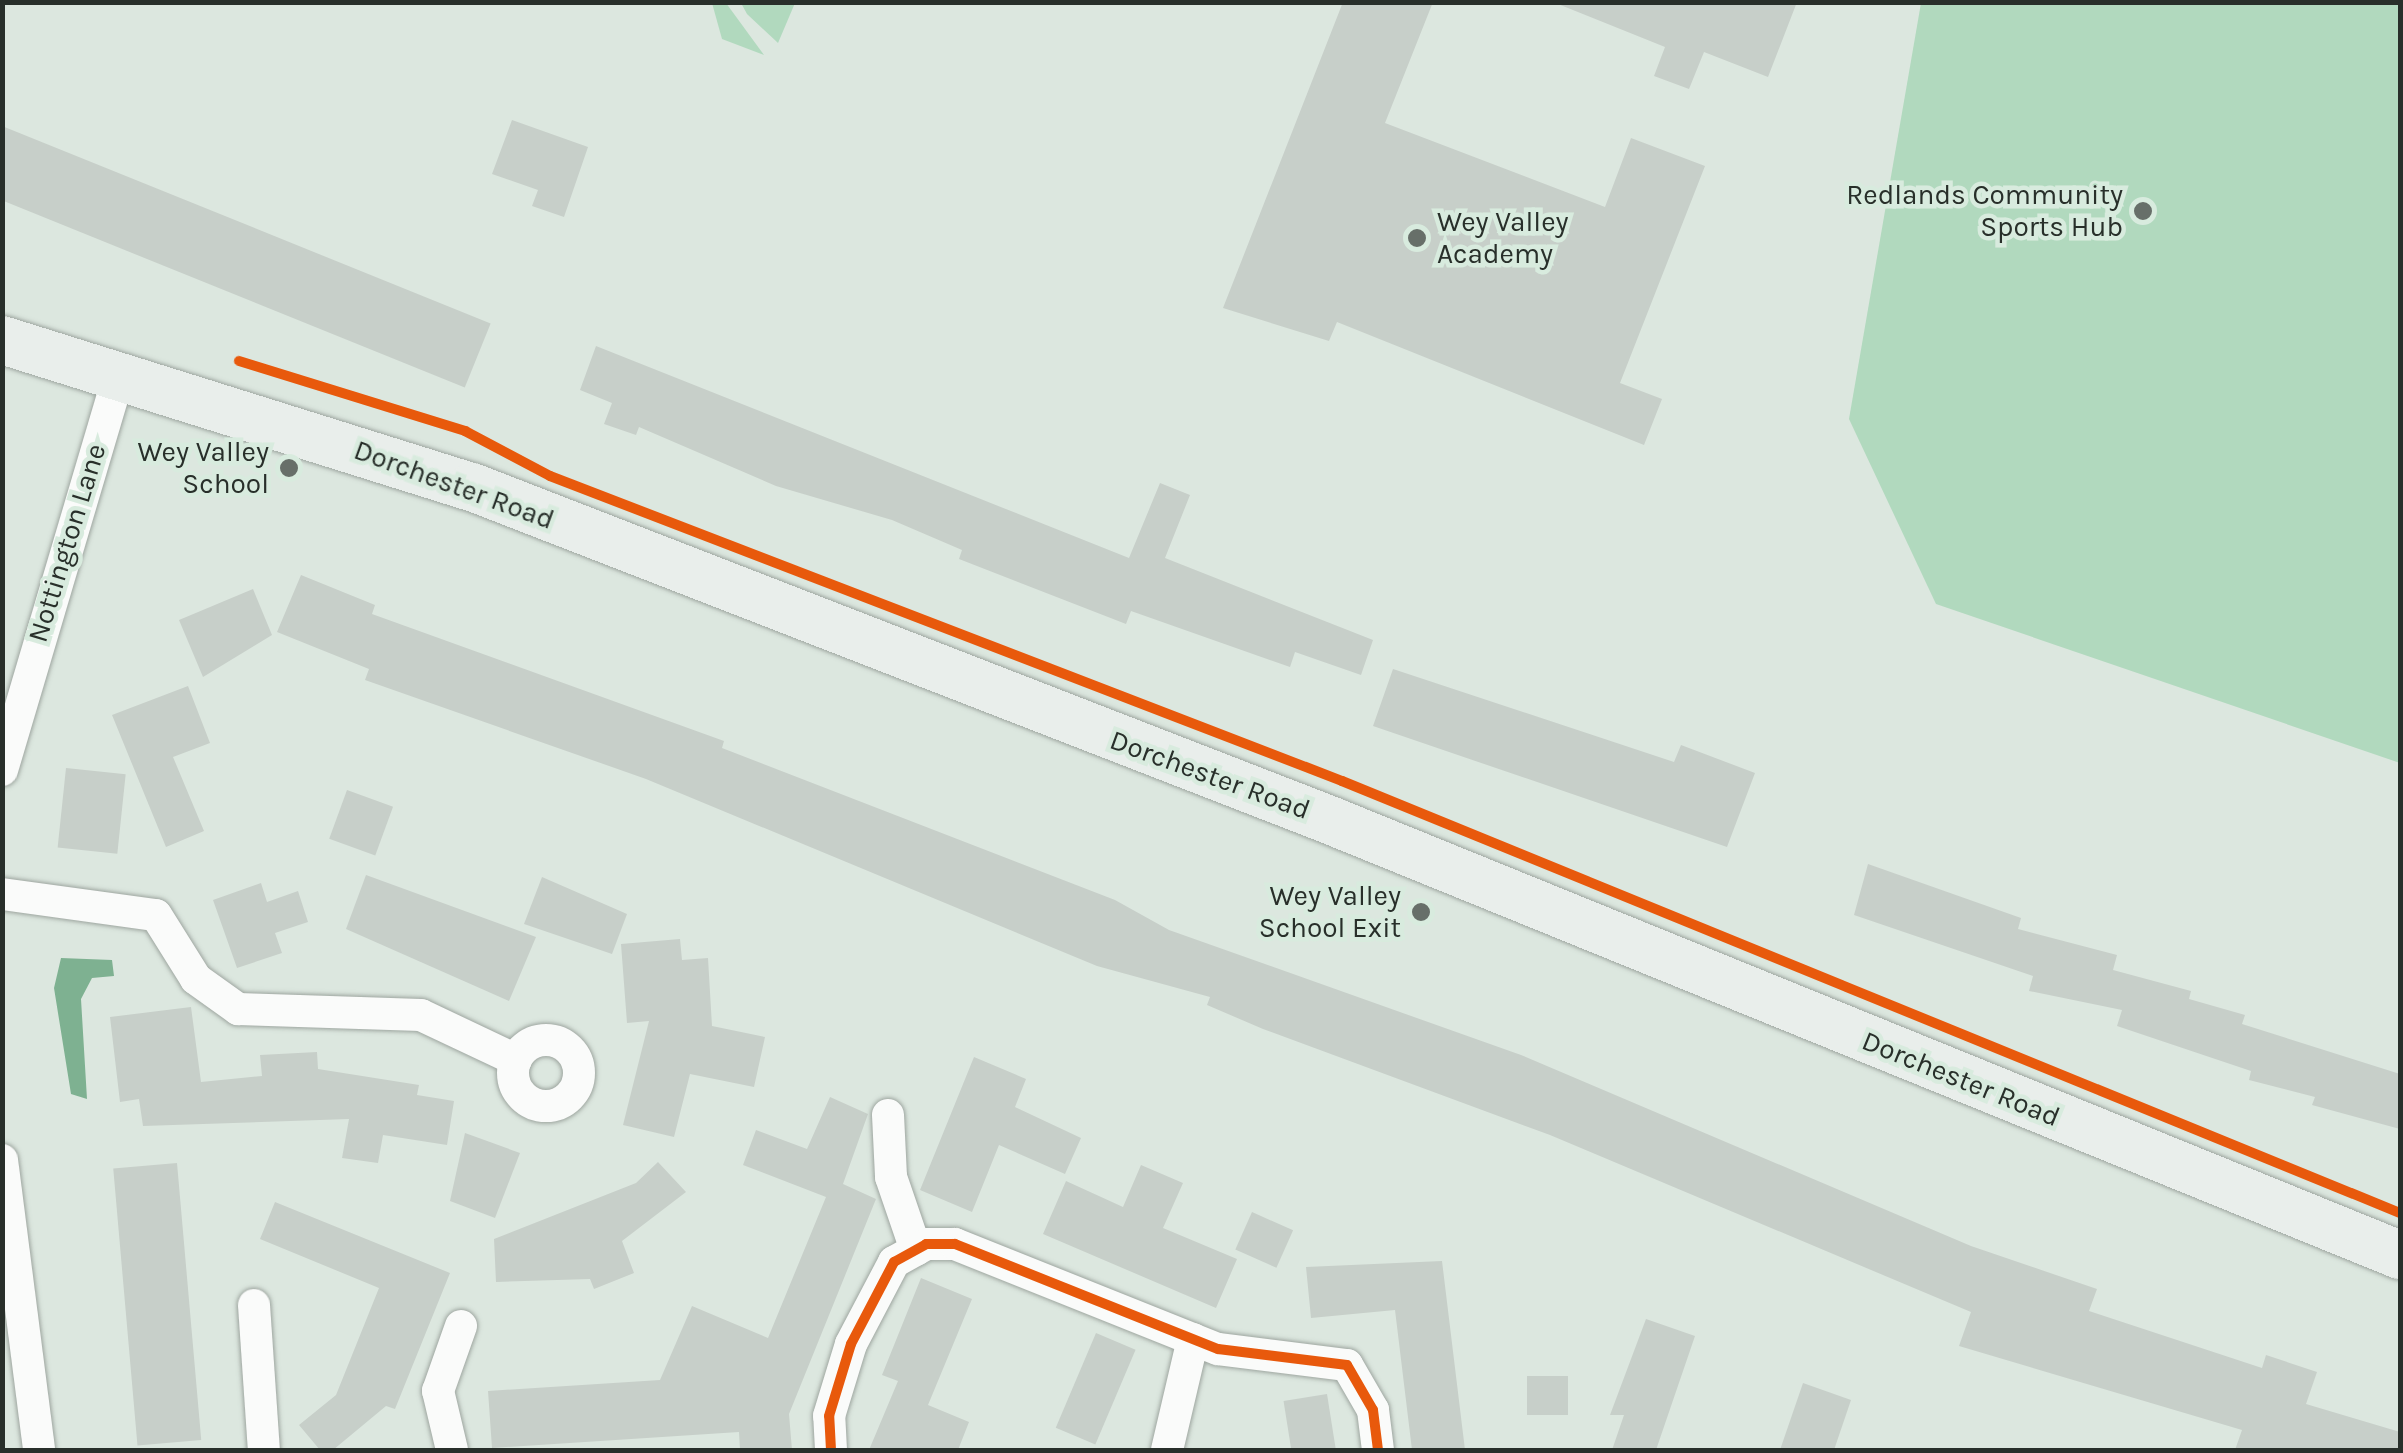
<!DOCTYPE html>
<style>
body{margin:0}
#map{position:relative;width:2403px;height:1453px;overflow:hidden;background:#dce7df;font-family:Karla,sans-serif}
div>[style]{position:absolute}
[style*='--x']{left:calc(var(--x)*1px);top:calc(var(--y)*1px);width:calc(var(--w)*1px);rotate:calc(var(--a)*1deg)}
.green>*{inset:0;background:#b1d9be}
.water>*{inset:0;background:#7eb191}
.building>*{inset:0;background:#c7cfc9;transform-origin:0 0}
.roads{filter:drop-shadow(0 0 2px #9ea6a0) drop-shadow(0 0 2px #9ea6a0)}
.street>*{height:32px;margin:-16px;padding:0 16px;transform-origin:16px;border-radius:16px;background:#fafbfa}
.street>.ring{margin:-16px;padding:0;box-sizing:content-box;background:none;border:32px solid #fafbfa;border-radius:50%}
.secondary>*{height:48px;margin:-24px;padding:0 24px;transform-origin:24px;border-radius:24px;background:#e9eeeb}
.cycleway>*{height:10px;margin:-5px;padding:0 5px;transform-origin:5px;border-radius:5px;background:#e8590c}
.dots>*{width:28px;height:28px;translate:-50% -50%;box-sizing:border-box;border:5px solid #d8ebde;border-radius:50%}
span{translate:-50% -50%;white-space:nowrap;text-align:center;line-height:1.15;-webkit-text-stroke:9px #d8ebde;paint-order:stroke}
.poi-label{font-size:28px;color:#282f2a}
.right{translate:-100% -50%;text-align:right}
.left{translate:0 -50%;text-align:left}
.street-label{font-size:28px;color:#282f2a}
.frame{position:absolute;inset:0;border:5px solid #282f2a;pointer-events:none}
</style>
<div id="map">
<div class="green">
<i style="clip-path:polygon(712px 3px,726px 3px,764px 55px,722px 39px)"></i>
<i style="clip-path:polygon(741px 3px,795px 3px,778px 43px,747px 14px)"></i>
<i style="clip-path:polygon(1921px 3px,2400px 3px,2400px 763px,1936px 604px,1849px 419px)"></i>
</div>
<div class="water">
<i style="clip-path:polygon(61px 958px,112px 960px,114px 976px,92px 978px,81px 999px,87px 1099px,71px 1094px,54px 988px)"></i>
</div>
<div class="building">
<i style="clip-path:polygon(1343px 2px,1433px 2px,1385px 123px,1605px 207px,1631px 138px,1705px 166px,1620px 383px,1662px 399px,1644px 445px,1337px 322px,1329px 341px,1223px 308px)"></i>
<i style="clip-path:polygon(1797px 2px,1768px 77px,1704px 52px,1689px 89px,1654px 76px,1665px 47px,1558px 4px)"></i>
<i style="clip-path:polygon(512px 120px,588px 147px,564px 217px,532px 206px,538px 190px,492px 174px)"></i>
<i style="left:2px;top:126px;width:527px;height:69px;rotate:22deg"></i>
<i style="clip-path:polygon(596px 346px,1129px 558px,1160px 483px,1190px 495px,1165px 558px,1373px 640px,1361px 675px,1295px 652px,1290px 667px,1131px 611px,1126px 624px,959px 559px,962px 550px,892px 520px,776px 486px,639px 427px,636px 435px,604px 424px,612px 403px,580px 390px)"></i>
<i style="clip-path:polygon(301px 575px,375px 605px,372px 614px,724px 741px,722px 748px,1115px 900px,1169px 930px,1521px 1055px,1971px 1246px,2097px 1289px,2089px 1311px,2262px 1368px,2266px 1355px,2317px 1372px,2306px 1404px,2400px 1432px,2400px 1450px,2235px 1450px,2242px 1430px,1959px 1346px,1971px 1312px,1550px 1135px,1263px 1029px,1207px 1005px,1210px 997px,1097px 966px,646px 779px,365px 680px,369px 669px,277px 632px)"></i>
<i style="clip-path:polygon(253px 589px,272px 635px,203px 677px,179px 620px)"></i>
<i style="clip-path:polygon(1393px 669px,1674px 762px,1681px 745px,1755px 773px,1727px 847px,1373px 726px)"></i>
<i style="clip-path:polygon(188px 686px,210px 743px,173px 757px,204px 831px,166px 847px,112px 715px)"></i>
<i style="left:66px;top:768px;width:60px;height:80px;rotate:6deg"></i>
<i style="left:347px;top:790px;width:49px;height:52px;rotate:20deg"></i>
<i style="clip-path:polygon(1868px 864px,2021px 918px,2018px 929px,2117px 955px,2113px 970px,2191px 991px,2189px 999px,2245px 1015px,2242px 1024px,2400px 1074px,2400px 1129px,2312px 1105px,2315px 1097px,2249px 1080px,2251px 1071px,2117px 1026px,2122px 1010px,2029px 991px,2033px 976px,1854px 915px)"></i>
<i style="clip-path:polygon(366px 875px,536px 937px,509px 1001px,346px 929px)"></i>
<i style="clip-path:polygon(542px 877px,627px 914px,612px 954px,524px 924px)"></i>
<i style="clip-path:polygon(261px 883px,267px 902px,298px 891px,308px 922px,275px 933px,282px 953px,237px 968px,213px 900px)"></i>
<i style="clip-path:polygon(680px 939px,682px 960px,708px 958px,712px 1026px,765px 1037px,754px 1087px,690px 1074px,674px 1137px,623px 1125px,649px 1021px,627px 1023px,621px 944px)"></i>
<i style="clip-path:polygon(191px 1007px,201px 1082px,262px 1076px,260px 1055px,317px 1052px,318px 1069px,419px 1085px,417px 1095px,454px 1101px,447px 1145px,383px 1135px,378px 1163px,342px 1158px,349px 1119px,143px 1126px,139px 1099px,120px 1102px,110px 1017px)"></i>
<i style="clip-path:polygon(974px 1057px,1026px 1079px,1015px 1107px,1081px 1138px,1065px 1174px,999px 1145px,972px 1212px,920px 1190px)"></i>
<i style="clip-path:polygon(830px 1097px,868px 1114px,843px 1184px,876px 1199px,789px 1414px,792px 1450px,740px 1450px,739px 1432px,492px 1448px,488px 1391px,660px 1380px,692px 1306px,768px 1338px,826px 1197px,743px 1165px,756px 1130px,807px 1149px)"></i>
<i style="clip-path:polygon(465px 1133px,520px 1153px,495px 1218px,450px 1201px)"></i>
<i style="clip-path:polygon(658px 1162px,686px 1192px,622px 1241px,634px 1273px,594px 1289px,590px 1279px,496px 1282px,494px 1239px,636px 1183px)"></i>
<i style="left:177px;top:1163px;width:278px;height:64px;rotate:85deg"></i>
<i style="clip-path:polygon(1141px 1165px,1183px 1183px,1163px 1228px,1237px 1259px,1216px 1308px,1043px 1234px,1066px 1181px,1123px 1207px)"></i>
<i style="clip-path:polygon(275px 1202px,450px 1273px,395px 1409px,386px 1406px,333px 1450px,320px 1450px,299px 1425px,336px 1395px,379px 1288px,260px 1239px)"></i>
<i style="left:1252px;top:1212px;width:45px;height:41px;rotate:24deg"></i>
<i style="clip-path:polygon(1442px 1261px,1465px 1450px,1412px 1450px,1395px 1310px,1311px 1318px,1306px 1267px)"></i>
<i style="clip-path:polygon(921px 1278px,972px 1299px,928px 1405px,969px 1422px,958px 1450px,869px 1450px,898px 1381px,882px 1375px)"></i>
<i style="clip-path:polygon(1646px 1319px,1695px 1336px,1656px 1450px,1612px 1450px,1624px 1415px,1610px 1415px)"></i>
<i style="left:1096px;top:1333px;width:43px;height:103px;rotate:23deg"></i>
<i style="left:1527px;top:1376px;width:41px;height:39px"></i>
<i style="clip-path:polygon(1803px 1383px,1851px 1400px,1834px 1450px,1780px 1450px)"></i>
<i style="left:1327px;top:1394px;width:57px;height:44px;rotate:81deg"></i>
</div>
<div class="roads">
<div class="street">
<i style="--x:2;--y:770;--w:412;--a:-73.5"></i>
<i style="--x:2;--y:894;--w:155;--a:7.8"></i>
<i style="--x:156;--y:915;--w:75;--a:58"></i>
<i style="--x:196;--y:979;--w:52;--a:35.5"></i>
<i style="--x:238;--y:1009;--w:183;--a:1.9"></i>
<i style="--x:421;--y:1015;--w:105;--a:25.3"></i>
<i class="ring" style="left:513px;top:1040px;width:34px;height:34px"></i>
<i style="--x:888;--y:1115;--w:62;--a:87.2"></i>
<i style="--x:891;--y:1177;--w:77;--a:71.1"></i>
<i style="--x:2;--y:1160;--w:292;--a:82.7"></i>
<i style="--x:254;--y:1305;--w:145;--a:86.1"></i>
<i style="--x:452;--y:1450;--w:61;--a:-103.3"></i>
<i style="--x:438;--y:1391;--w:69;--a:-70.5"></i>
<i style="--x:831;--y:1450;--w:34;--a:-93"></i>
<i style="--x:829;--y:1416;--w:75;--a:-73"></i>
<i style="--x:851;--y:1344;--w:93;--a:-62.3"></i>
<i style="--x:894;--y:1262;--w:37;--a:-29"></i>
<i style="--x:926;--y:1244;--w:29;--a:0"></i>
<i style="--x:955;--y:1244;--w:283;--a:21.8"></i>
<i style="--x:1218;--y:1349;--w:130;--a:7.1"></i>
<i style="--x:1347;--y:1365;--w:52;--a:60"></i>
<i style="--x:1373;--y:1410;--w:40;--a:82.9"></i>
<i style="--x:1167;--y:1450;--w:114;--a:-76.8"></i>
</div>
<div class="secondary">
<i style="--x:2;--y:340;--w:492;--a:17.4"></i>
<i style="--x:472;--y:487;--w:923;--a:21.22"></i>
<i style="--x:1332;--y:821;--w:1153;--a:22.12"></i>
</div>
</div>
<div class="cycleway">
<i style="--x:239;--y:361;--w:237;--a:17.2"></i>
<i style="--x:465;--y:431;--w:96;--a:27.9"></i>
<i style="--x:550;--y:476;--w:849;--a:21.06"></i>
<i style="--x:1342;--y:781;--w:1143;--a:22.21"></i>
<i style="--x:831;--y:1450;--w:34;--a:-93"></i>
<i style="--x:829;--y:1416;--w:75;--a:-73"></i>
<i style="--x:851;--y:1344;--w:93;--a:-62.3"></i>
<i style="--x:894;--y:1262;--w:37;--a:-29"></i>
<i style="--x:926;--y:1244;--w:29;--a:0"></i>
<i style="--x:955;--y:1244;--w:283;--a:21.8"></i>
<i style="--x:1218;--y:1349;--w:130;--a:7.1"></i>
<i style="--x:1347;--y:1365;--w:52;--a:60"></i>
<i style="--x:1373;--y:1410;--w:40;--a:82.9"></i>
</div>
<div class="dots">
<i style="left:2143px;top:211px;background:#676f69"></i>
<i style="left:1417px;top:238px;background:#676f69"></i>
<i style="left:289px;top:468px;background:#676f69"></i>
<i style="left:1421px;top:912px;background:#676f69"></i>
</div>
<div class="poi-label">
<span class="right" style="left:2123px;top:211px">Redlands Community<br>Sports Hub</span>
<span class="left" style="left:1437px;top:238px">Wey Valley<br>Academy</span>
<span class="right" style="left:269px;top:468px">Wey Valley<br>School</span>
<span class="right" style="left:1401px;top:912px">Wey Valley<br>School Exit</span>
</div>
<div class="street-label">
<span style="left:454px;top:485px;rotate:20deg">Dorchester Road</span>
<span style="left:67px;top:543px;rotate:-73deg">Nottington Lane</span>
<span style="left:1210px;top:775px;rotate:20deg">Dorchester Road</span>
<span style="left:1961px;top:1079px;rotate:22deg">Dorchester Road</span>
</div>
<div class="frame"></div>
</div>
